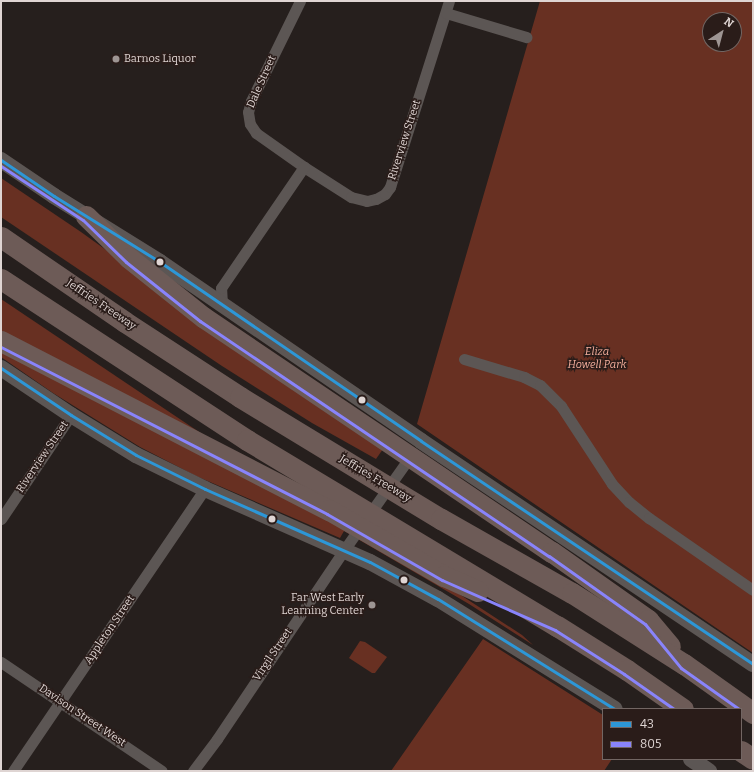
<!DOCTYPE html>
<style>
body{margin:0}
#map{position:relative;width:754px;height:772px;overflow:hidden;background:#261f1d;font-family:Bitter,serif}
div>[style]{position:absolute}
[style*='--x']{left:calc(var(--x)*1px);top:calc(var(--y)*1px);width:calc(var(--w)*1px);rotate:calc(var(--a)*1deg)}
.green>*{inset:0;background:#683022}
.street>*{height:11px;margin:-5.5px;padding:0 5.5px;transform-origin:5.5px;border-radius:5.5px;background:#5c5654}
.secondary>*{height:16px;margin:-8px;padding:0 8px;transform-origin:8px;border-radius:8px;background:#5c5654}
.highway>*{height:21px;margin:-10.5px;padding:0 10.5px;transform-origin:10.5px;border-radius:10.5px;background:#6d5b57}
.bus-1>*{height:3px;margin:-1.5px;padding:0 1.5px;transform-origin:1.5px;border-radius:1.5px;background:#2d97d7}
.bus-2>*{height:3px;margin:-1.5px;padding:0 1.5px;transform-origin:1.5px;border-radius:1.5px;background:#8984fb}
.dots>*{width:11px;height:11px;translate:-50% -50%;box-sizing:border-box;border:2px solid #2a1c19;border-radius:50%}
span{translate:-50% -50%;white-space:nowrap;text-align:center;line-height:1.15;-webkit-text-stroke:3px #2a1c19;paint-order:stroke}
.poi-label{font-size:11px;color:#dfd5d3}
.left{translate:0 -50%;text-align:left}
.right{translate:-100% -50%;text-align:right}
.street-label{font-size:11px;color:#dfd5d3}
.park-label{font-size:11px;color:#f3ad9b;font-style:italic}
.frame{position:absolute;inset:0;border:2px solid #dfd5d3;pointer-events:none}
.legend{position:absolute;left:602px;top:708px;width:140px;height:52px;box-sizing:border-box;background:#2a1c19;border:1px solid #726663;margin:0;padding:5px 7px;list-style:none;font-size:12px;color:#dfd5d3}
.legend li{display:flex;align-items:center;gap:8px;height:20px}
.legend b{width:20px;border:1px solid #726663}
.north{position:absolute;left:702px;top:12px;width:40px;height:40px;box-sizing:border-box;background:#2a1c19;border:1px solid #726663;border-radius:50%;rotate:36deg;font-size:11px;font-weight:700;line-height:16px;text-align:center;color:#dfd5d3}
.north::after{content:'';display:block;margin:auto;width:14px;height:18px;background:#9e9593;clip-path:polygon(50% 0,100% 100%,50% 72%,0 100%)}
</style>
<div id="map">
<div class="green">
<i style="clip-path:polygon(evenodd,540px 1px,753px 1px,753px 653px,417px 424px,540px 1px,710px 20px,734px 20px,734px 44px,710px 44px,710px 20px)"></i>
<i style="clip-path:polygon(1px 178px,81px 232px,383px 449px,376px 459px,312px 423px,222px 366px,1px 217px)"></i>
<i style="clip-path:polygon(1px 299px,220px 446px,1px 334px)"></i>
<i style="clip-path:polygon(1px 349px,264px 485px,453px 590px,522px 635px,533px 645px,469px 604px,344px 531px,340px 538px,196px 476px,140px 447px,53px 393px,1px 357px)"></i>
<i style="clip-path:polygon(483px 639px,603px 715px,603px 759px,612px 759px,604px 771px,391px 771px)"></i>
<i style="clip-path:polygon(360px 641px,365px 642px,387px 657px,375px 673px,372px 673px,349px 658px)"></i>
</div>
<div class="street">
<i style="--x:300;--y:1;--w:111;--a:116.1"></i>
<i style="--x:251;--y:101;--w:11;--a:105"></i>
<i style="--x:248;--y:112;--w:12;--a:81"></i>
<i style="--x:250;--y:124;--w:11;--a:56"></i>
<i style="--x:256;--y:133;--w:59;--a:35.3"></i>
<i style="--x:304;--y:167;--w:56;--a:32.6"></i>
<i style="--x:351;--y:197;--w:16;--a:14"></i>
<i style="--x:367;--y:201;--w:9;--a:-13"></i>
<i style="--x:376;--y:199;--w:10;--a:-29"></i>
<i style="--x:385;--y:194;--w:9;--a:-54"></i>
<i style="--x:390;--y:187;--w:195;--a:-72.4"></i>
<i style="--x:446;--y:13;--w:84;--a:16.7"></i>
<i style="--x:222;--y:305;--w:17;--a:-93"></i>
<i style="--x:221;--y:288;--w:147;--a:-55.6"></i>
<i style="--x:464;--y:359;--w:63;--a:16.7"></i>
<i style="--x:524;--y:377;--w:18;--a:27"></i>
<i style="--x:540;--y:385;--w:30;--a:45"></i>
<i style="--x:561;--y:406;--w:93;--a:56.8"></i>
<i style="--x:612;--y:484;--w:25;--a:47"></i>
<i style="--x:629;--y:502;--w:26;--a:39"></i>
<i style="--x:649;--y:518;--w:126;--a:34.7"></i>
<i style="--x:1;--y:519;--w:125;--a:-56.1"></i>
<i style="--x:1;--y:662;--w:194;--a:34.1"></i>
<i style="--x:13;--y:771;--w:341;--a:-55.8"></i>
<i style="--x:193;--y:771;--w:40;--a:-53"></i>
<i style="--x:217;--y:739;--w:228;--a:-56.1"></i>
<i style="--x:344;--y:550;--w:118;--a:-54.7"></i>
</div>
<div class="secondary">
<i style="--x:1;--y:160;--w:64;--a:34.2"></i>
<i style="--x:54;--y:196;--w:125;--a:31.9"></i>
<i style="--x:160;--y:262;--w:316;--a:34.4"></i>
<i style="--x:421;--y:441;--w:400;--a:33.9"></i>
<i style="--x:1;--y:368;--w:84;--a:33.9"></i>
<i style="--x:71;--y:415;--w:76;--a:31.6"></i>
<i style="--x:136;--y:455;--w:77;--a:26.2"></i>
<i style="--x:205;--y:489;--w:180;--a:23.9"></i>
<i style="--x:370;--y:562;--w:77;--a:28.6"></i>
<i style="--x:438;--y:599;--w:208;--a:31.9"></i>
<i style="--x:691;--y:759;--w:22;--a:34"></i>
</div>
<div class="highway">
<i style="--x:86;--y:216;--w:60;--a:44.3"></i>
<i style="--x:129;--y:258;--w:95;--a:38.6"></i>
<i style="--x:203;--y:317;--w:421;--a:34"></i>
<i style="--x:552;--y:552;--w:118;--a:35.3"></i>
<i style="--x:648;--y:620;--w:34;--a:50"></i>
<i style="--x:1;--y:237;--w:150;--a:34.4"></i>
<i style="--x:125;--y:322;--w:137;--a:33.1"></i>
<i style="--x:240;--y:397;--w:235;--a:31.3"></i>
<i style="--x:441;--y:519;--w:150;--a:29.5"></i>
<i style="--x:572;--y:593;--w:133;--a:32.4"></i>
<i style="--x:684;--y:664;--w:85;--a:35.4"></i>
<i style="--x:1;--y:279;--w:294;--a:33.2"></i>
<i style="--x:247;--y:440;--w:362;--a:31"></i>
<i style="--x:557;--y:626;--w:83;--a:32.2"></i>
<i style="--x:627;--y:670;--w:68;--a:34.9"></i>
<i style="--x:1;--y:341;--w:369;--a:27.3"></i>
<i style="--x:329;--y:510;--w:133;--a:29.9"></i>
<i style="--x:444;--y:576;--w:37;--a:24"></i>
<i style="--x:741;--y:751;--w:14;--a:34"></i>
</div>
<div class="bus-1">
<i style="--x:1;--y:160;--w:64;--a:34.2"></i>
<i style="--x:54;--y:196;--w:125;--a:31.9"></i>
<i style="--x:160;--y:262;--w:316;--a:34.4"></i>
<i style="--x:421;--y:441;--w:400;--a:33.9"></i>
<i style="--x:1;--y:368;--w:84;--a:33.9"></i>
<i style="--x:71;--y:415;--w:76;--a:31.6"></i>
<i style="--x:136;--y:455;--w:77;--a:26.2"></i>
<i style="--x:205;--y:489;--w:180;--a:23.9"></i>
<i style="--x:370;--y:562;--w:77;--a:28.6"></i>
<i style="--x:438;--y:599;--w:208;--a:31.9"></i>
</div>
<div class="bus-2">
<i style="--x:1;--y:166;--w:98;--a:33.4"></i>
<i style="--x:83;--y:220;--w:60;--a:44.3"></i>
<i style="--x:126;--y:262;--w:95;--a:38.6"></i>
<i style="--x:200;--y:321;--w:421;--a:34"></i>
<i style="--x:549;--y:556;--w:118;--a:35.3"></i>
<i style="--x:645;--y:624;--w:57;--a:50.7"></i>
<i style="--x:681;--y:668;--w:71;--a:35.3"></i>
<i style="--x:1;--y:347;--w:366;--a:27.1"></i>
<i style="--x:327;--y:514;--w:133;--a:29.9"></i>
<i style="--x:442;--y:580;--w:124;--a:23.9"></i>
<i style="--x:555;--y:630;--w:82;--a:32.5"></i>
<i style="--x:624;--y:674;--w:61;--a:35"></i>
</div>
<div class="dots">
<i style="left:116px;top:59px;background:#9e9593"></i>
<i style="left:160px;top:262px;background:#dfd5d3"></i>
<i style="left:362px;top:400px;background:#dfd5d3"></i>
<i style="left:272px;top:519px;background:#dfd5d3"></i>
<i style="left:404px;top:580px;background:#dfd5d3"></i>
<i style="left:372px;top:605px;background:#9e9593"></i>
</div>
<div class="poi-label">
<span class="left" style="left:124px;top:59px">Barnos Liquor</span>
<span class="right" style="left:364px;top:605px">Far West Early<br>Learning Center</span>
</div>
<div class="street-label">
<span style="left:262px;top:82px;rotate:-66deg">Dale Street</span>
<span style="left:405px;top:140px;rotate:-72deg">Riverview Street</span>
<span style="left:101px;top:305px;rotate:34deg">Jeffries Freeway</span>
<span style="left:43px;top:457px;rotate:-56deg">Riverview Street</span>
<span style="left:375px;top:479px;rotate:31deg">Jeffries Freeway</span>
<span style="left:110px;top:630px;rotate:-56deg">Appleton Street</span>
<span style="left:273px;top:655px;rotate:-56deg">Virgil Street</span>
<span style="left:82px;top:716px;rotate:34deg">Davison Street West</span>
</div>
<div class="park-label">
<span style="left:597px;top:359px">Eliza<br>Howell Park</span>
</div>
<div class="frame"></div>
<ul class="legend">
<li><b style="height:5px;background:#2d97d7"></b>43</li>
<li><b style="height:5px;background:#8984fb"></b>805</li>
</ul>
<div class="north">N</div>
</div>
